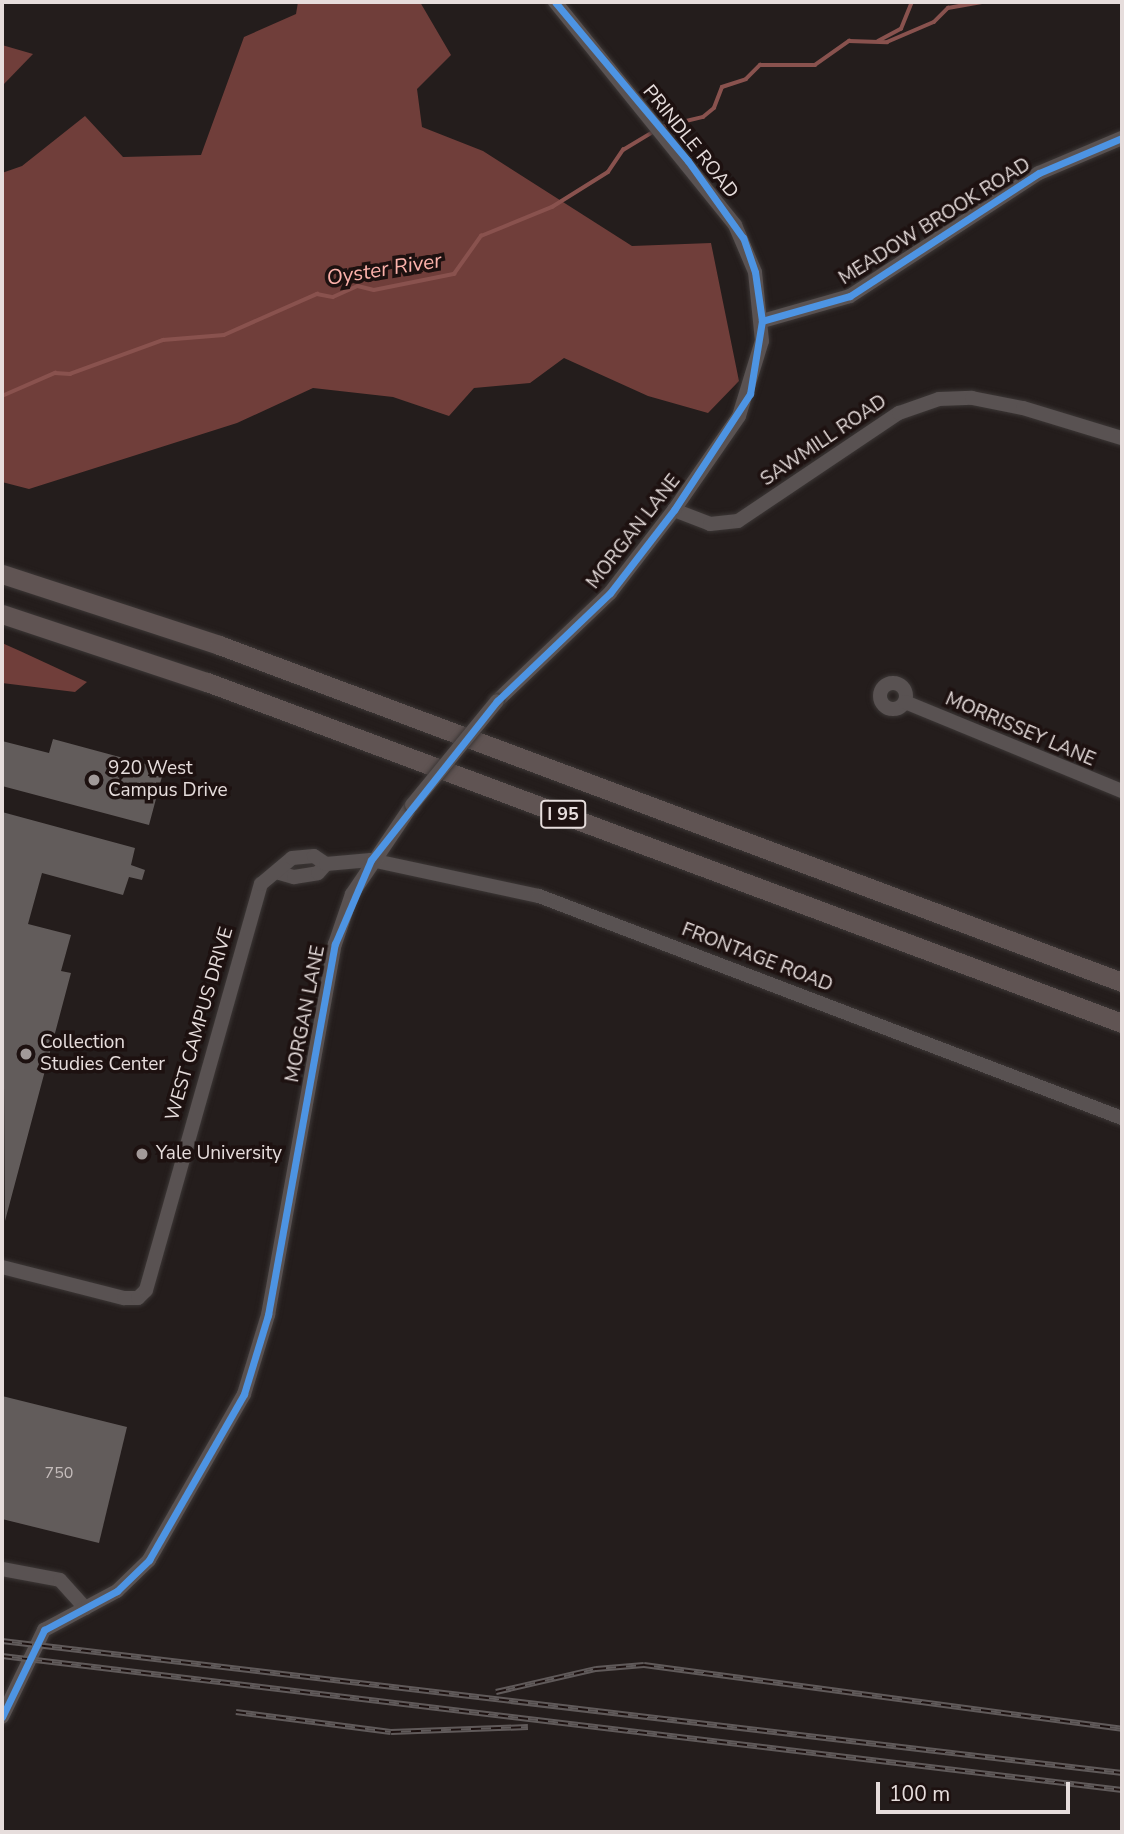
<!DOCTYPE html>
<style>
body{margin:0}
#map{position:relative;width:1124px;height:1834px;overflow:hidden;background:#241d1c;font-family:"Nunito Sans",sans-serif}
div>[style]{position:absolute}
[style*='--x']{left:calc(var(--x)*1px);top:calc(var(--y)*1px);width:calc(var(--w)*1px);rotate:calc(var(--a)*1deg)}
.forest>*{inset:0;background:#703e3a}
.stream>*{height:3.5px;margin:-1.75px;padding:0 1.75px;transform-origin:1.75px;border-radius:1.75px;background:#89524e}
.building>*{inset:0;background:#625c5b}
.roads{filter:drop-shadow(0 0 2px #3c3736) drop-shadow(0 0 2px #3c3736)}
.minor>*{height:14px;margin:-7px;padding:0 7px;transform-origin:7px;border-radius:7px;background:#595252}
.minor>.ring{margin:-7px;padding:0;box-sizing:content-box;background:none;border:14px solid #595252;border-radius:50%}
.highway>*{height:19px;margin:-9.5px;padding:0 9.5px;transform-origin:9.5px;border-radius:9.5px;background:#605453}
.rail>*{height:6px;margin-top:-3px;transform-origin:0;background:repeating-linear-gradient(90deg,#1d1110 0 10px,#605a5a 0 20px);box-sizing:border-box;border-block:2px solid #605a5a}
.bridges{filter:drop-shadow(0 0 2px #3c3736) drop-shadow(0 0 2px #3c3736)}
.minor-bridge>*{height:14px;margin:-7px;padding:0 7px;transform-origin:7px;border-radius:7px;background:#595252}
.cycleway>*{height:7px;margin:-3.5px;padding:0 3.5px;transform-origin:3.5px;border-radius:3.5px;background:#4d94e3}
.dots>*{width:19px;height:19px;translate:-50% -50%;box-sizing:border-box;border:4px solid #1d1110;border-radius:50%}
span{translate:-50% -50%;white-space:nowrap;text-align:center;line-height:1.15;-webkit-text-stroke:7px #1d1110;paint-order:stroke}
.number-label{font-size:16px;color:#c5bdbc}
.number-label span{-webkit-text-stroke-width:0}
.shield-label span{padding:2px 5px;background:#1d1110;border:2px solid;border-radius:5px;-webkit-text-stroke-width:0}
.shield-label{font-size:18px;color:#e6dddc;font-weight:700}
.street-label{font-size:19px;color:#e6dddc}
.poi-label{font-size:19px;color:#e6dddc}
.left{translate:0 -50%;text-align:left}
.water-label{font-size:21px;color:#fbb1aa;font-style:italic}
.frame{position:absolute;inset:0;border:4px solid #e6dddc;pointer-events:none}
.scale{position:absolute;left:876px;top:1782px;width:194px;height:32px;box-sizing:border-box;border:4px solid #e6dddc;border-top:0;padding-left:9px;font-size:21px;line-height:24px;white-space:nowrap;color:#e6dddc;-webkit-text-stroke:5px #1d1110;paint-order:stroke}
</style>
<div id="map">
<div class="forest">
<i style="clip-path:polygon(298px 2px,420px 2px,451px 55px,417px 89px,422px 127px,483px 151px,632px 246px,711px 243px,739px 381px,708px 413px,648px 396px,564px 358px,530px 383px,474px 388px,449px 416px,393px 397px,313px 388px,237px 423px,29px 489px,2px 482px,2px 173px,22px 166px,85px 116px,123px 157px,201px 155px,244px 37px,296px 14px)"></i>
<i style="clip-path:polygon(2px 45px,33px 54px,2px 86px)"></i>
<i style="clip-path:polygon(2px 643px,20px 651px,87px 682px,75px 692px,2px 683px)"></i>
</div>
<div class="stream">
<i style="--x:878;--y:41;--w:26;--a:-28"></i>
<i style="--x:901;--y:29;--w:29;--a:-68"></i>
<i style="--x:661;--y:127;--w:43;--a:-13.4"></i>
<i style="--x:703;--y:117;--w:14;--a:-39"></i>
<i style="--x:714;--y:108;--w:22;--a:-69"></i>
<i style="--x:722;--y:87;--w:25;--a:-18"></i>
<i style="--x:746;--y:79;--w:20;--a:-45"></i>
<i style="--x:760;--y:65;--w:55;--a:0"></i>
<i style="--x:815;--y:65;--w:42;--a:-35.2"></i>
<i style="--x:849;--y:41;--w:38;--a:2"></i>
<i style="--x:887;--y:42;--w:51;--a:-23.1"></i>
<i style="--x:934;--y:22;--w:20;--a:-45"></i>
<i style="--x:948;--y:8;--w:34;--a:-10"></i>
<i style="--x:2;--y:396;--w:58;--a:-23.5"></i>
<i style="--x:55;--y:373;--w:15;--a:4"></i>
<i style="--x:70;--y:374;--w:99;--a:-20.1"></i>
<i style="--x:163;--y:340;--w:61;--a:-4.7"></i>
<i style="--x:224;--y:335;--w:102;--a:-23.8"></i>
<i style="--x:317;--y:294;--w:16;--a:11"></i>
<i style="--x:333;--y:297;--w:27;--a:-24"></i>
<i style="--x:358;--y:286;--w:16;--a:14"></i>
<i style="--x:374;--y:290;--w:82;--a:-11.3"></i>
<i style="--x:454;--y:274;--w:47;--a:-54.6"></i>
<i style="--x:481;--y:236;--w:77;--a:-22.2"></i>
<i style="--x:552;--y:207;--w:66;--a:-32"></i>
<i style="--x:608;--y:172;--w:27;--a:-56"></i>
<i style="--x:623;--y:150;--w:37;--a:-31"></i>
</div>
<div class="building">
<i style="clip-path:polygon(53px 739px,164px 769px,149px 825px,2px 786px,2px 741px,49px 753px)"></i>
<i style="clip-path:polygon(2px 812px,135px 848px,131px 865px,145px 870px,142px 880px,129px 877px,123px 895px,42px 873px,28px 924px,71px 935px,61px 971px,71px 973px,5px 1221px)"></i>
<i style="clip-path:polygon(2px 1396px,127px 1427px,99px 1543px,2px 1519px)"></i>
</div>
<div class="roads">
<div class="minor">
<i style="--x:762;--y:321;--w:91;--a:-15.9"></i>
<i style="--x:850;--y:296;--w:225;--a:-33.1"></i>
<i style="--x:1039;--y:173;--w:90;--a:-22.9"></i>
<i style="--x:674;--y:510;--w:39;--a:21"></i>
<i style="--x:710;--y:524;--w:28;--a:-6"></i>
<i style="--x:738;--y:521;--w:194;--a:-33.9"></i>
<i style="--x:899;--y:413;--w:42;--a:-19.3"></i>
<i style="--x:939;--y:399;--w:33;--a:-2"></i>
<i style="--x:972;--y:398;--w:52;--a:11.1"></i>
<i style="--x:1023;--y:408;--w:103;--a:16.9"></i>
<i class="ring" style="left:880px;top:683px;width:12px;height:12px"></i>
<i style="--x:497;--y:701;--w:156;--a:-43.7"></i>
<i style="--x:610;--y:593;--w:105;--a:-52.4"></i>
<i style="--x:674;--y:510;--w:114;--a:-55.3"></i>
<i style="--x:739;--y:416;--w:78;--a:-73"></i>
<i style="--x:762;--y:341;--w:69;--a:-95.8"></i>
<i style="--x:755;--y:272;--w:51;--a:-113.1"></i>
<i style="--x:735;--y:225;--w:287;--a:-128.9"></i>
<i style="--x:905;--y:702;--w:235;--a:22.3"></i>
<i style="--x:276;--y:872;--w:19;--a:16"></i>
<i style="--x:294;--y:877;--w:24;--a:-9"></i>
<i style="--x:318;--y:873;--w:12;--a:-48"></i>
<i style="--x:2;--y:1267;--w:126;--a:14.3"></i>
<i style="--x:124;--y:1298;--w:14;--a:0"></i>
<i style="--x:138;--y:1298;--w:11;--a:-45"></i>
<i style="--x:146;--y:1290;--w:422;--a:-74.2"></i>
<i style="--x:261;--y:884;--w:40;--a:-40"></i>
<i style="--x:292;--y:858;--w:22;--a:-5"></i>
<i style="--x:314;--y:856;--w:14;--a:34"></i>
<i style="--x:326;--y:864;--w:45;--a:-5.1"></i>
<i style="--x:371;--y:860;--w:172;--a:12.1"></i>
<i style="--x:539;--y:896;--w:624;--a:20.85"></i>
<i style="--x:2;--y:1569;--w:59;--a:10.7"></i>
<i style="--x:60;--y:1580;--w:38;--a:48"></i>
<i style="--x:2;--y:1717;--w:97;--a:-64.2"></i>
<i style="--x:44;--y:1630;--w:83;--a:-28.1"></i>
<i style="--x:117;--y:1591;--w:45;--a:-44.1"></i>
<i style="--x:149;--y:1560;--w:191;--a:-60.2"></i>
<i style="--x:244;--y:1394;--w:83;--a:-73.1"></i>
<i style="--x:268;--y:1315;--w:377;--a:-79.8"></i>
<i style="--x:335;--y:944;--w:53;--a:-71.2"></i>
<i style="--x:352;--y:894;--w:107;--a:-56"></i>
</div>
<div class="highway">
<i style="--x:2;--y:574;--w:228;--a:18.1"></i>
<i style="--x:219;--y:645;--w:964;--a:20.47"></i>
<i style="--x:2;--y:614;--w:216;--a:18.4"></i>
<i style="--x:207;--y:682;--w:976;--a:20.44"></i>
</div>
</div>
<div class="rail">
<i style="--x:2;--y:1641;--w:1128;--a:6.72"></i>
<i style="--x:2;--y:1656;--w:1128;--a:6.82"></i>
<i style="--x:496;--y:1692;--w:103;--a:-13"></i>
<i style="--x:596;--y:1669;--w:48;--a:-4.8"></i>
<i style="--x:644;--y:1665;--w:482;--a:7.6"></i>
<i style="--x:236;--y:1712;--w:156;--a:7.4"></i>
<i style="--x:391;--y:1732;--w:137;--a:-2.1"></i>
</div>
<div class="bridges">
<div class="minor-bridge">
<i style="--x:412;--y:805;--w:134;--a:-50.7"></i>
</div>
</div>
<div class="cycleway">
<i style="--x:762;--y:321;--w:91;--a:-15.9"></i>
<i style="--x:850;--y:296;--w:225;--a:-33.1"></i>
<i style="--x:1039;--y:173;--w:90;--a:-22.9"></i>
<i style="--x:2;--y:1717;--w:97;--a:-64.2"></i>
<i style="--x:44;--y:1630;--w:83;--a:-28.1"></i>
<i style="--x:117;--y:1591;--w:45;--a:-44.1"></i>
<i style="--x:149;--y:1560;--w:191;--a:-60.2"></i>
<i style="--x:244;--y:1394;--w:83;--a:-73.1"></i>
<i style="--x:268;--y:1315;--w:377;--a:-79.8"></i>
<i style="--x:335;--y:944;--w:91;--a:-66.8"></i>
<i style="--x:371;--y:860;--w:203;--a:-51.6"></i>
<i style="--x:497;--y:701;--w:156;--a:-43.7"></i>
<i style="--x:610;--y:593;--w:105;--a:-52.4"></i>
<i style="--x:674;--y:510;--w:139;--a:-56.8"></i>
<i style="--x:750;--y:394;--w:74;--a:-80.7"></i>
<i style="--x:762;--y:321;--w:49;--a:-98.1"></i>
<i style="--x:755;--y:272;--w:36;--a:-109"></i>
<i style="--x:743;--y:238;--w:95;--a:-125.5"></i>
<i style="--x:688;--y:161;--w:207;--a:-129.9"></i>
</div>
<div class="dots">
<i style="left:94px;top:780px;background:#a29a99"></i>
<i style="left:26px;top:1054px;background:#a29a99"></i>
<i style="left:142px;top:1154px;background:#a29a99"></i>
</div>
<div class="number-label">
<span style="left:59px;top:1473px">750</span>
</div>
<div class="shield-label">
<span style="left:563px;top:814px">I 95</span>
</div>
<div class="street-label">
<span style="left:690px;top:142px;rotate:51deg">PRINDLE ROAD</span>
<span style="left:935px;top:222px;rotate:-32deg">MEADOW BROOK ROAD</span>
<span style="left:824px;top:441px;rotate:-34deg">SAWMILL ROAD</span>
<span style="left:634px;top:532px;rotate:-52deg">MORGAN LANE</span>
<span style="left:1020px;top:730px;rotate:23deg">MORRISSEY LANE</span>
<span style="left:757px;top:958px;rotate:21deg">FRONTAGE ROAD</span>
<span style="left:306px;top:1014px;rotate:-79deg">MORGAN LANE</span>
<span style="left:200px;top:1024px;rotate:-74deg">WEST CAMPUS DRIVE</span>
</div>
<div class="poi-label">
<span class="left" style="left:108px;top:780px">920 West<br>Campus Drive</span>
<span class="left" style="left:40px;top:1054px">Collection<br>Studies Center</span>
<span class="left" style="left:156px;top:1154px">Yale University</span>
</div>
<div class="water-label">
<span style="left:384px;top:269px;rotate:-9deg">Oyster River</span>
</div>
<div class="frame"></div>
<div class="scale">100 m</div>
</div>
